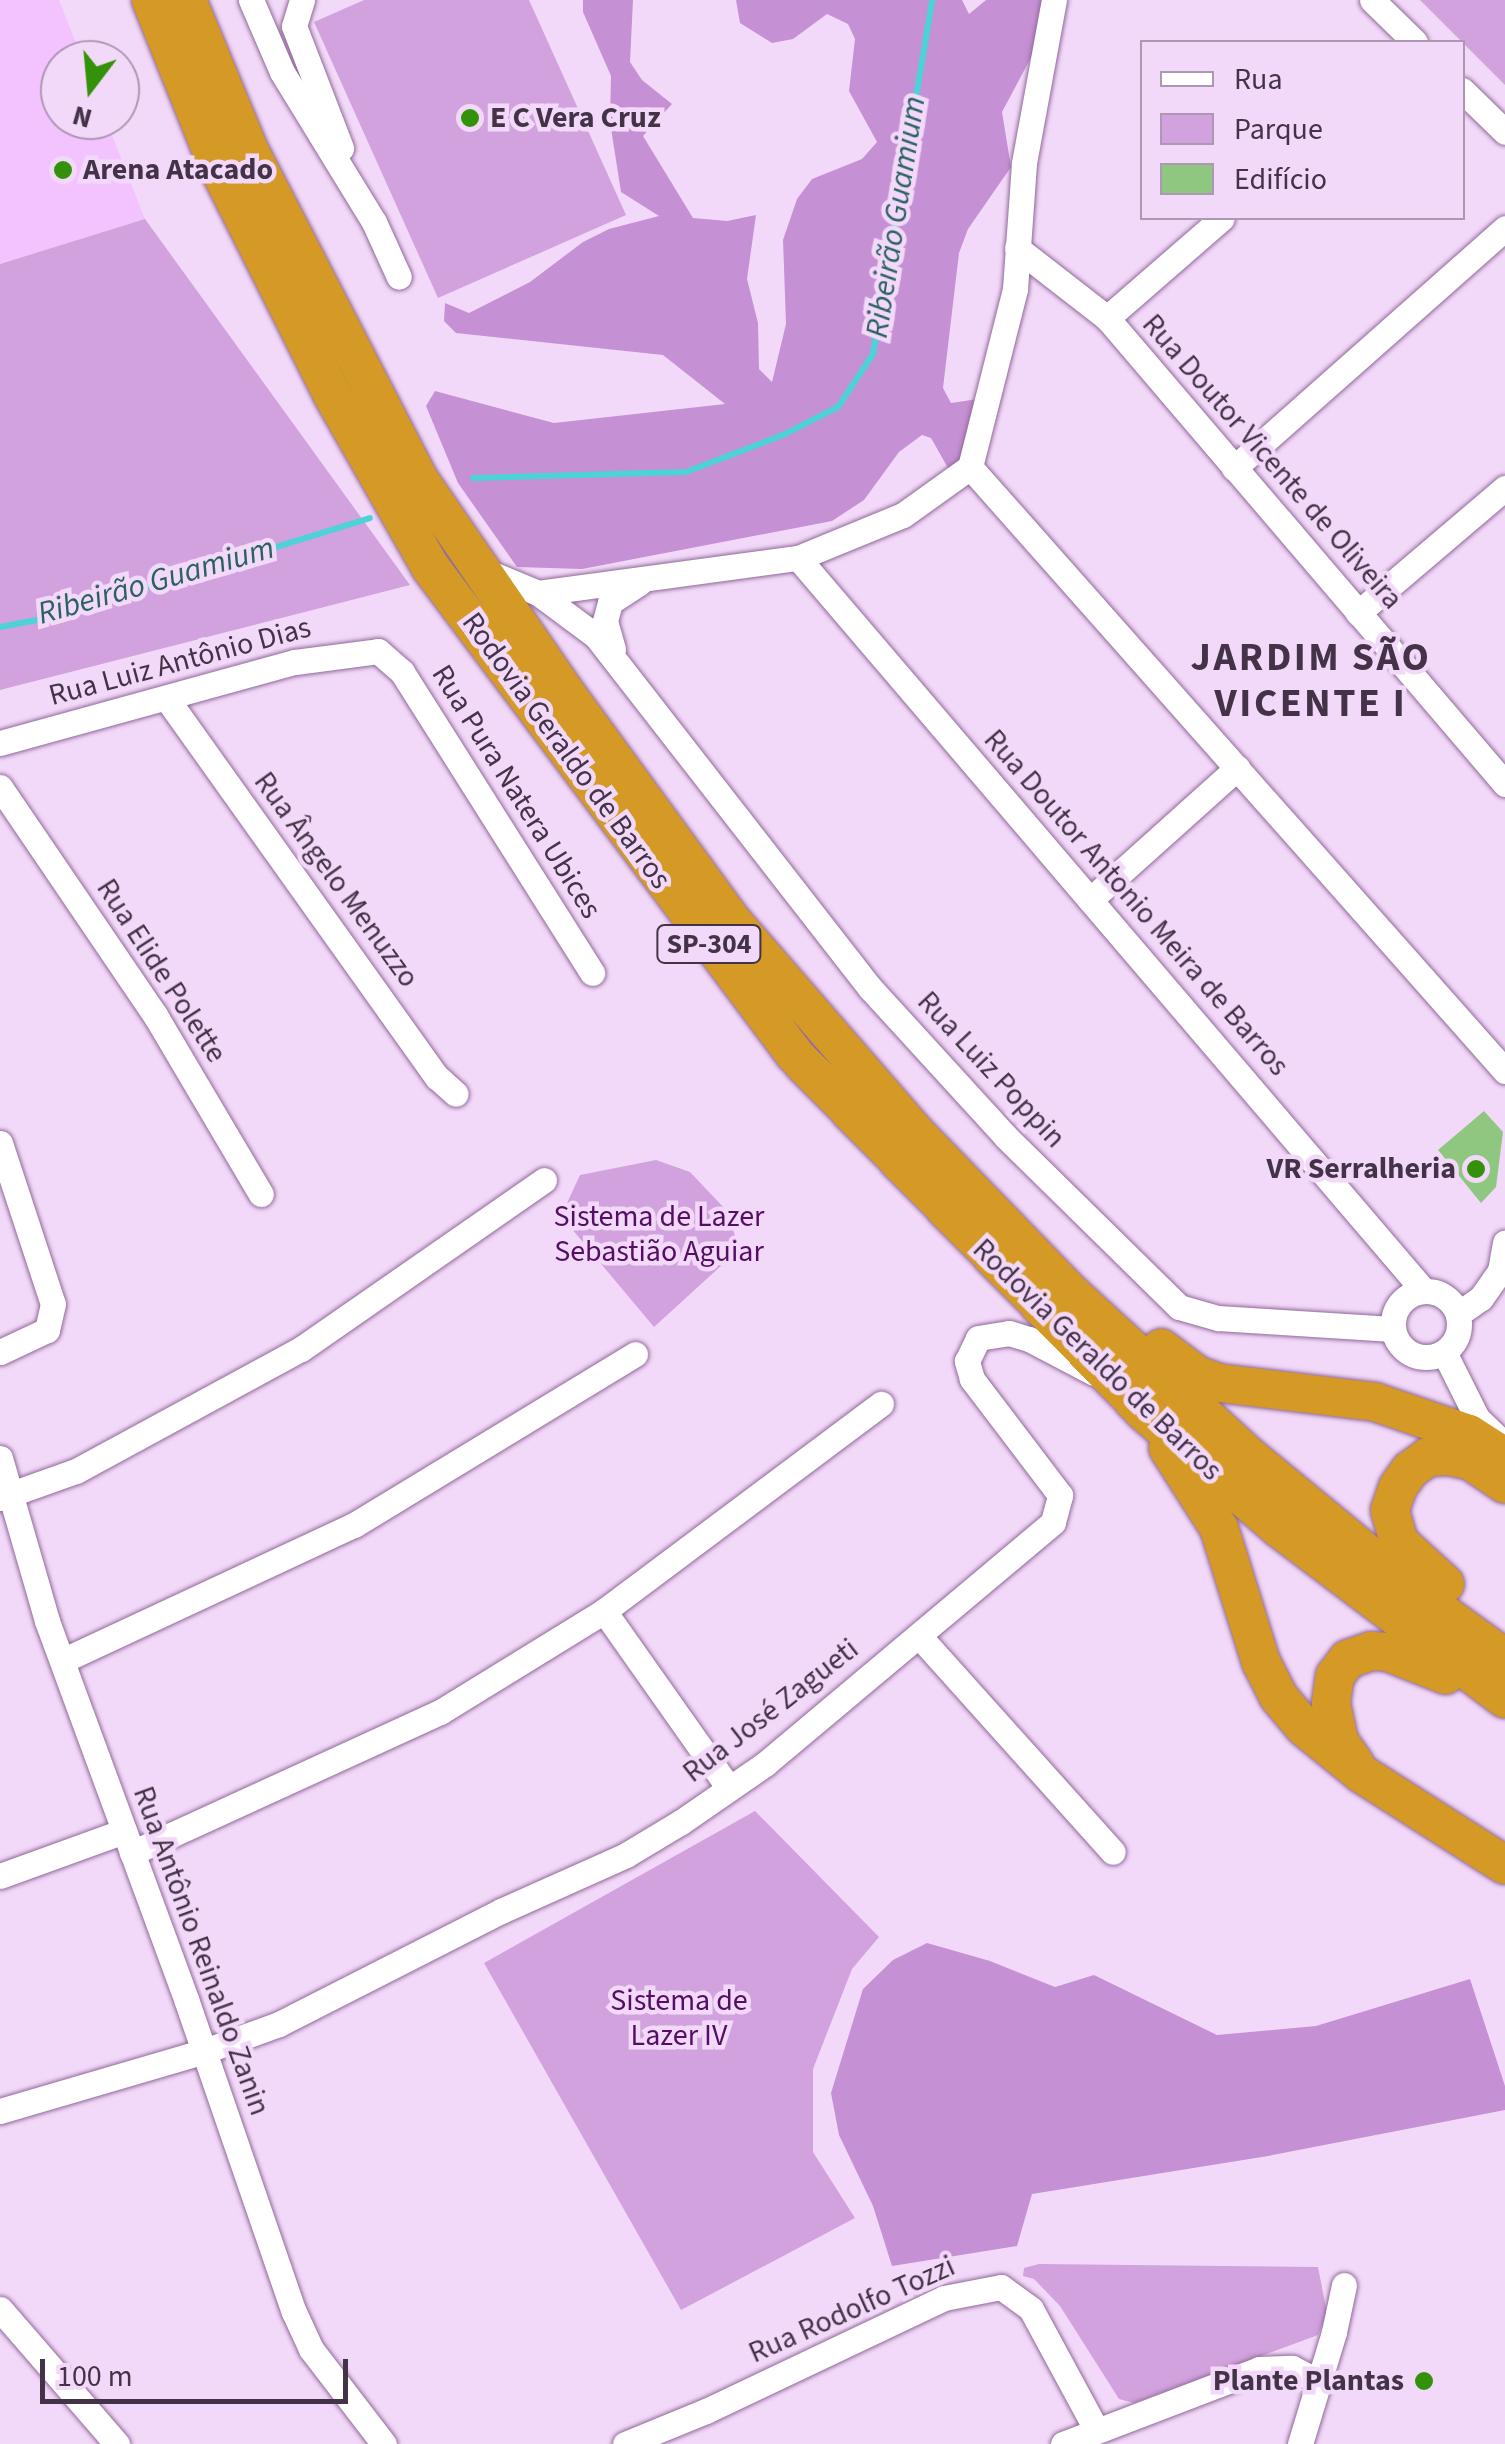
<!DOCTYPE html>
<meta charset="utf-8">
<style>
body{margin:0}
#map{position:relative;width:1505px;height:2444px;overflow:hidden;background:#f3d9f9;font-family:"Source Sans 3",sans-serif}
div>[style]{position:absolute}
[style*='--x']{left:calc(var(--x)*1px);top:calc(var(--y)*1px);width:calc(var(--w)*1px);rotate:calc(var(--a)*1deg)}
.built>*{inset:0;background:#f3c3ff}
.green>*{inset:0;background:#d1a2dd}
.forest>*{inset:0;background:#c690d4}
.stream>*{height:6px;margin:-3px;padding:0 3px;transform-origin:3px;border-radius:3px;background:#4dd2d8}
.building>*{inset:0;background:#8fc780}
.roads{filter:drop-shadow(0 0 2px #90699a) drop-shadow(0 0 2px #90699a)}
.minor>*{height:25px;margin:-12.5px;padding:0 12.5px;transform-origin:12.5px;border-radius:12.5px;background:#fff}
.minor>.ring{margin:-12.5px;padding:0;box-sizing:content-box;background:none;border:25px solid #fff;border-radius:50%}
.highway>*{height:38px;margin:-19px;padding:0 19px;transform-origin:19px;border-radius:19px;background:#d49a25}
.dots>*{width:28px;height:28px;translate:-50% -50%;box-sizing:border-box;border:5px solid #f3d9f9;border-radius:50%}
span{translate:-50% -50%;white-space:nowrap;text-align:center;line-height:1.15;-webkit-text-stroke:9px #f3d9f9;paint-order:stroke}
.shield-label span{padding:2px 8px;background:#f3d9f9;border:2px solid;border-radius:8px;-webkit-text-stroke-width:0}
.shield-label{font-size:28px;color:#443348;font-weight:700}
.poi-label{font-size:30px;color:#443348;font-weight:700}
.left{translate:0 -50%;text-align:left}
.right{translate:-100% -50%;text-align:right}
.street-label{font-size:30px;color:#443348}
.park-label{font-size:30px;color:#540e63}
.water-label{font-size:32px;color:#2a6163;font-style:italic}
.district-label{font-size:40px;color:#443348;font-weight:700;letter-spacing:2.5px}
.legend{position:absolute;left:1140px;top:40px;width:325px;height:180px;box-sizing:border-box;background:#f3d9f9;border:2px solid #ad97b2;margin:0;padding:12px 18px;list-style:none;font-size:30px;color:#443348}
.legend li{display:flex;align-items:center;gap:20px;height:50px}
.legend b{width:50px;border:2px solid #ad97b2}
.north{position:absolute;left:40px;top:40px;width:100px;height:100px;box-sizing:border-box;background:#f3d9f9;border:2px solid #ad97b2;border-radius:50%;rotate:196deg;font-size:28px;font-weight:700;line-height:40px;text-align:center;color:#443348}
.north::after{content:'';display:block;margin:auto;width:35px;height:45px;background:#34920a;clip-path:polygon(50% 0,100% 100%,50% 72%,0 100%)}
.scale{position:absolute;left:40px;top:2359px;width:308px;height:45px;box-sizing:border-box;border:5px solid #443348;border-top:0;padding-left:12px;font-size:30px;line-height:35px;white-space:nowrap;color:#443348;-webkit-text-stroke:8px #f3d9f9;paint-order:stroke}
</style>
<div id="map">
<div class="built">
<i style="clip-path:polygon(0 0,59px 0,83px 60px,60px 60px,60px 120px,106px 120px,145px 219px,0 264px)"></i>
</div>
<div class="green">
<i style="clip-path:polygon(364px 0,529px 0,626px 215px,438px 298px,314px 22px)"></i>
<i style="clip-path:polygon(1420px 0,1505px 0,1505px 85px)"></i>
<i style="clip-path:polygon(145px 219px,410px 585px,0 690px,0 264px)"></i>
<i style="clip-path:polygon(656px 1160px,690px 1172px,726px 1210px,738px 1244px,722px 1265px,654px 1327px,561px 1216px,580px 1175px)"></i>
<i style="clip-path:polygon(755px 1811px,879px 1937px,852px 1969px,813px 2069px,813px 2152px,855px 2218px,681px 2310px,484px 1963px)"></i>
<i style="clip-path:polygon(1039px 2264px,1318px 2267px,1327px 2313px,1318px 2335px,1134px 2403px,1119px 2399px,1060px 2306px,1034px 2279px,1023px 2276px,1024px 2268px)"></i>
</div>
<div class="forest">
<i style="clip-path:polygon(583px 0,633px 0,630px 62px,642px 80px,672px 104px,643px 136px,693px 218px,727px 221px,756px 215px,747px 279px,758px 323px,759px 369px,772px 382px,786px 324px,783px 240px,797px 199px,812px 179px,862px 159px,877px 142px,849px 91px,855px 39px,848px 24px,827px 14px,793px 39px,772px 43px,740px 23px,736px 0,962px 0,969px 14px,986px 0,1050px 0,1043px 35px,1002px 112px,1011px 167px,968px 229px,959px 253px,943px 388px,951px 403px,978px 399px,976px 458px,948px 468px,931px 438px,922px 435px,899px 452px,864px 500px,832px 521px,582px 569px,517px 567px,458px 483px,426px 406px,435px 391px,554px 423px,725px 404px,663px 355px,456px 333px,444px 321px,445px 303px,469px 313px,530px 282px,583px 242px,609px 229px,659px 216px,621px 192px,610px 122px,611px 76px,583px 12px)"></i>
<i style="clip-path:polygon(927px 1943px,990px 1961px,1055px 1987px,1094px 1975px,1217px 2035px,1316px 2026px,1470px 1979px,1505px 2086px,1505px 2110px,1268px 2156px,1032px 2194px,1017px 2246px,892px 2266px,873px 2206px,839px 2135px,831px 2093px,863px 1989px,893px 1960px)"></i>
</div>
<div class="stream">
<i style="--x:473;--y:478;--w:213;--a:-1.6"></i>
<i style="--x:686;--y:472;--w:104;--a:-20.9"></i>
<i style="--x:783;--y:435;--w:62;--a:-27"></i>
<i style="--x:838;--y:407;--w:64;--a:-56.6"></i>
<i style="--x:873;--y:354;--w:359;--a:-80.5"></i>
<i style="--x:0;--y:627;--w:43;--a:-10.8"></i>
<i style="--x:42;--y:619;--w:343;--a:-17.1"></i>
</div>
<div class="building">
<i style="clip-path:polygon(1484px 1111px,1503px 1132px,1496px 1187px,1481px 1203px,1438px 1150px)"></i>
</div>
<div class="roads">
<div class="minor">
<i style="--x:251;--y:0;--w:78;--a:66.7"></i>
<i style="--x:282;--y:72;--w:176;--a:58.5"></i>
<i style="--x:374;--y:222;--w:60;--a:65.6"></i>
<i style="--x:302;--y:0;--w:27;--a:107"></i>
<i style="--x:294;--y:26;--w:131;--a:68.9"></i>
<i style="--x:1372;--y:0;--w:60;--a:44.3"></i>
<i style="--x:1462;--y:90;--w:60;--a:44.3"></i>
<i style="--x:1017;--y:248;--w:114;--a:37.9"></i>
<i style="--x:1107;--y:318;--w:613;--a:49.5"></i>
<i style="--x:1107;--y:318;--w:152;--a:-41"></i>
<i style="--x:970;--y:467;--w:807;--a:48.47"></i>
<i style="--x:1234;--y:468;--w:362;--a:-41.5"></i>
<i style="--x:798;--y:558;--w:964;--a:49.5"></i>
<i style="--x:483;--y:570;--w:60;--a:22.7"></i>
<i style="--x:538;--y:593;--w:72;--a:36.6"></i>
<i style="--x:596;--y:636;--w:447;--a:52.1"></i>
<i style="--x:871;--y:989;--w:199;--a:47.6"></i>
<i style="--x:1005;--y:1136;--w:244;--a:44.5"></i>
<i style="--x:1179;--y:1307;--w:41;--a:15.8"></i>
<i style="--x:1218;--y:1318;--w:175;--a:3.6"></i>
<i style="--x:538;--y:593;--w:262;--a:-7.7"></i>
<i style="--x:798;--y:558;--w:113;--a:-22.3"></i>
<i style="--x:903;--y:515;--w:82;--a:-35.6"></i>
<i style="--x:970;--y:467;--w:184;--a:-75.8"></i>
<i style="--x:1015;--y:289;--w:126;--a:-85.9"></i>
<i style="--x:1024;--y:163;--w:166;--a:-79.6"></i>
<i style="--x:1358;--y:613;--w:193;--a:-40.4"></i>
<i style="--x:613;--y:649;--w:29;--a:-106"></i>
<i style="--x:605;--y:621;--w:20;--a:-75"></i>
<i style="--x:610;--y:602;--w:35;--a:-33"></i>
<i style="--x:167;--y:699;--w:465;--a:54.5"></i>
<i style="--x:437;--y:1077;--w:25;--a:42"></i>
<i style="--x:0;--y:743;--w:306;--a:-15.4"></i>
<i style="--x:295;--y:662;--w:84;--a:-7.5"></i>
<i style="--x:378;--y:651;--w:32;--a:41"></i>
<i style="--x:402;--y:672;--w:356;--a:57.7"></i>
<i style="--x:0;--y:787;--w:276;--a:55.8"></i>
<i style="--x:155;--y:1015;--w:208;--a:59.4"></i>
<i style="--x:1090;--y:900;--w:198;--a:-41.9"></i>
<i style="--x:0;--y:1143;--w:169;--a:71.8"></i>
<i style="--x:53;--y:1304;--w:27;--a:103"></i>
<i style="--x:47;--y:1330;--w:52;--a:154.9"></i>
<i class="ring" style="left:1393px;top:1291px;width:41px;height:41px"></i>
<i style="--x:1458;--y:1314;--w:28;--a:-35"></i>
<i style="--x:1481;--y:1298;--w:33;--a:-55"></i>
<i style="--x:1500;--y:1271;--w:29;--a:-80"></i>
<i style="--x:1444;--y:1352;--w:74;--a:63.4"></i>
<i style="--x:1477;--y:1418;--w:33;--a:44"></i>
<i style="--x:0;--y:1458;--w:170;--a:73.9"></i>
<i style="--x:47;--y:1621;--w:403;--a:69.8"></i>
<i style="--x:186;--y:1999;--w:331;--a:71"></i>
<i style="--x:294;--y:2312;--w:41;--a:65.3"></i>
<i style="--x:311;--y:2349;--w:120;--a:52.5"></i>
<i style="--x:0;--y:1498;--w:81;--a:-19.6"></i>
<i style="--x:76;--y:1471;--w:256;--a:-28.5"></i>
<i style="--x:301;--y:1349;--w:296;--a:-34.8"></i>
<i style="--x:604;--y:1611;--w:217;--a:54.8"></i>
<i style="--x:919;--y:1636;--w:290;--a:48.1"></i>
<i style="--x:64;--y:1660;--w:320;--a:-25"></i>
<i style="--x:354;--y:1525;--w:329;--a:-31.3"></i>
<i style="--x:132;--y:1853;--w:339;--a:-24.6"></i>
<i style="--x:440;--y:1712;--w:193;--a:-31.6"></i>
<i style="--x:604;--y:1611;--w:346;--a:-36.8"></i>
<i style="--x:0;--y:1876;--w:132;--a:-19.9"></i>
<i style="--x:0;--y:2111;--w:210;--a:-16.3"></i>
<i style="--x:202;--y:2052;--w:82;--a:-20"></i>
<i style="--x:279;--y:2024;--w:249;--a:-27"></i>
<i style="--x:501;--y:1911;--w:137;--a:-24.1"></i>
<i style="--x:626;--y:1855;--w:64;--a:-31"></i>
<i style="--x:681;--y:1822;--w:102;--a:-34.6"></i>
<i style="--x:765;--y:1764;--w:376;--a:-40"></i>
<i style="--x:1053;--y:1522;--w:28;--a:-75"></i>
<i style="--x:1060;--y:1495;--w:146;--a:-127.2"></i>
<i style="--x:972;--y:1379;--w:19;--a:-106"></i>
<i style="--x:967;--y:1361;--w:25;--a:-64"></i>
<i style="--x:978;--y:1338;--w:31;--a:-9"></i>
<i style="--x:1009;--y:1333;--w:21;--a:17"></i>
<i style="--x:1029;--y:1339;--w:73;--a:27.6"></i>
<i style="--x:0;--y:2309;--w:179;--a:49.1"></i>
<i style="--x:625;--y:2444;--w:87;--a:-22.2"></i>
<i style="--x:706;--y:2411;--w:263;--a:-25.4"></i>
<i style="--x:944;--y:2298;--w:58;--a:-10.9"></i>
<i style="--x:1001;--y:2287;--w:37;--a:36"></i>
<i style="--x:1031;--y:2309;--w:136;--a:61.6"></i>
<i style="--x:1063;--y:2444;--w:210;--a:-20.9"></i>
<i style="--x:1259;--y:2369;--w:33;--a:-2"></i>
<i style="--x:1292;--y:2368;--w:30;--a:27"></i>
<i style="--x:1300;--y:2444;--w:117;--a:-73.1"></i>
<i style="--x:1334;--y:2332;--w:48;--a:-78"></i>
</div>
<div class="highway">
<i style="--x:151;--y:0;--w:182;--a:68.1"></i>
<i style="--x:219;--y:169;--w:252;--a:63.3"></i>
<i style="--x:332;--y:394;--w:200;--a:60.4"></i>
<i style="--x:431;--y:568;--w:608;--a:53.22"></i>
<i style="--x:795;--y:1055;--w:499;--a:45.6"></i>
<i style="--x:1144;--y:1412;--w:178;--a:40.7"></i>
<i style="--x:1279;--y:1528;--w:283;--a:37.1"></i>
<i style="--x:187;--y:0;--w:162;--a:67.5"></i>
<i style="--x:249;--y:150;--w:369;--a:62.7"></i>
<i style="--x:418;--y:478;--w:260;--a:55.5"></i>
<i style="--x:565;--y:692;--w:285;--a:53.9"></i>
<i style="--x:733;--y:922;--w:275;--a:49.1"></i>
<i style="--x:913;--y:1130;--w:228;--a:45.9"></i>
<i style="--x:1072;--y:1294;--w:241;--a:42.5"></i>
<i style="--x:1250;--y:1457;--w:212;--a:39.5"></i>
<i style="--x:1414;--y:1592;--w:112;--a:36"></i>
<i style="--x:1161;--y:1348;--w:45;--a:36.9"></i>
<i style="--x:1197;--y:1375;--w:23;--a:20"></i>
<i style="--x:1219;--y:1383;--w:157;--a:6.9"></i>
<i style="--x:1375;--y:1402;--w:99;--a:18.8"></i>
<i style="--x:1469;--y:1434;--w:43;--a:32.6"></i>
<i style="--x:1168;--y:1448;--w:95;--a:57.5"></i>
<i style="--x:1219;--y:1528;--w:140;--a:72.6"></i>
<i style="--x:1261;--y:1662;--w:38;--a:63"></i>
<i style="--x:1278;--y:1696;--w:40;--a:50"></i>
<i style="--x:1304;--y:1727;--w:75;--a:39"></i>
<i style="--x:1362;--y:1774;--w:169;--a:32.5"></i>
<i style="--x:1445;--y:1584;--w:62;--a:-137.6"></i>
<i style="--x:1399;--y:1542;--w:33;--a:-106"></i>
<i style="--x:1390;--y:1510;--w:24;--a:-71"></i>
<i style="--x:1398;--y:1487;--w:21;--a:-55"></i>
<i style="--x:1410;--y:1470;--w:22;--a:-36"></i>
<i style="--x:1428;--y:1457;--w:20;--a:-3"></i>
<i style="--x:1448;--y:1456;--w:24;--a:12"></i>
<i style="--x:1471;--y:1461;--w:41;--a:34.1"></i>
<i style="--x:1355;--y:1764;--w:28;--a:-125"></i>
<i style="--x:1339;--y:1741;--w:39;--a:-102"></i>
<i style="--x:1331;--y:1703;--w:27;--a:-82"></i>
<i style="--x:1335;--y:1676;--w:21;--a:-53"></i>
<i style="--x:1348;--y:1659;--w:24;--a:-19"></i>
<i style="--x:1371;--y:1651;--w:17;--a:3"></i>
<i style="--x:1388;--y:1652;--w:62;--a:21.6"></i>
</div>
</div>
<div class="dots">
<i style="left:470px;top:118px;background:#34920a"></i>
<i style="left:63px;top:170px;background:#34920a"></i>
<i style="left:1476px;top:1169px;background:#34920a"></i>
<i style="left:1424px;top:2381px;background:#34920a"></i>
</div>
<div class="shield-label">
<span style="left:709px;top:944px">SP-304</span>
</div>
<div class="poi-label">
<span class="left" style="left:490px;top:118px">E C Vera Cruz</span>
<span class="left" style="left:83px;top:170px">Arena Atacado</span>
<span class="right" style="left:1456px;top:1169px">VR Serralheria</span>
<span class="right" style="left:1404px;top:2381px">Plante Plantas</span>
</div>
<div class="street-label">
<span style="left:1272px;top:462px;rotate:49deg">Rua Doutor Vicente de Oliveira</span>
<span style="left:180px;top:662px;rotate:-15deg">Rua Luiz Antônio Dias</span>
<span style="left:566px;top:751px;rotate:54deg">Rodovia Geraldo de Barros</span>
<span style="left:516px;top:792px;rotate:58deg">Rua Pura Natera Ubices</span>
<span style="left:336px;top:880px;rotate:54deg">Rua Ângelo Menuzzo</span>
<span style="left:1136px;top:903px;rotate:49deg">Rua Doutor Antonio Meira de Barros</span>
<span style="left:161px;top:971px;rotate:57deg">Rua Elide Polette</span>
<span style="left:991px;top:1070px;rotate:47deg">Rua Luiz Poppin</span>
<span style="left:1097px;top:1360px;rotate:44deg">Rodovia Geraldo de Barros</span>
<span style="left:771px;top:1711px;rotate:-38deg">Rua José Zagueti</span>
<span style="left:201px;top:1951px;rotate:70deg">Rua Antônio Reinaldo Zanin</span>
<span style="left:852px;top:2310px;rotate:-24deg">Rua Rodolfo Tozzi</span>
</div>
<div class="park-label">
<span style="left:659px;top:1234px">Sistema de Lazer<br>Sebastião Aguiar</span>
<span style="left:679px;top:2018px">Sistema de<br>Lazer IV</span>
</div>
<div class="water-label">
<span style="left:896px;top:217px;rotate:-81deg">Ribeirão Guamium</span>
<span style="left:156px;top:581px;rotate:-16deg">Ribeirão Guamium</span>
</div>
<div class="district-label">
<span style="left:1311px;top:681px">JARDIM SÃO<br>VICENTE I</span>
</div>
<ul class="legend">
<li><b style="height:12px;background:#fff"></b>Rua</li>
<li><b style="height:28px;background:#d1a2dd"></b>Parque</li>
<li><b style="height:28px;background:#8fc780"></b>Edifício</li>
</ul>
<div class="north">N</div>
<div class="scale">100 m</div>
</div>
